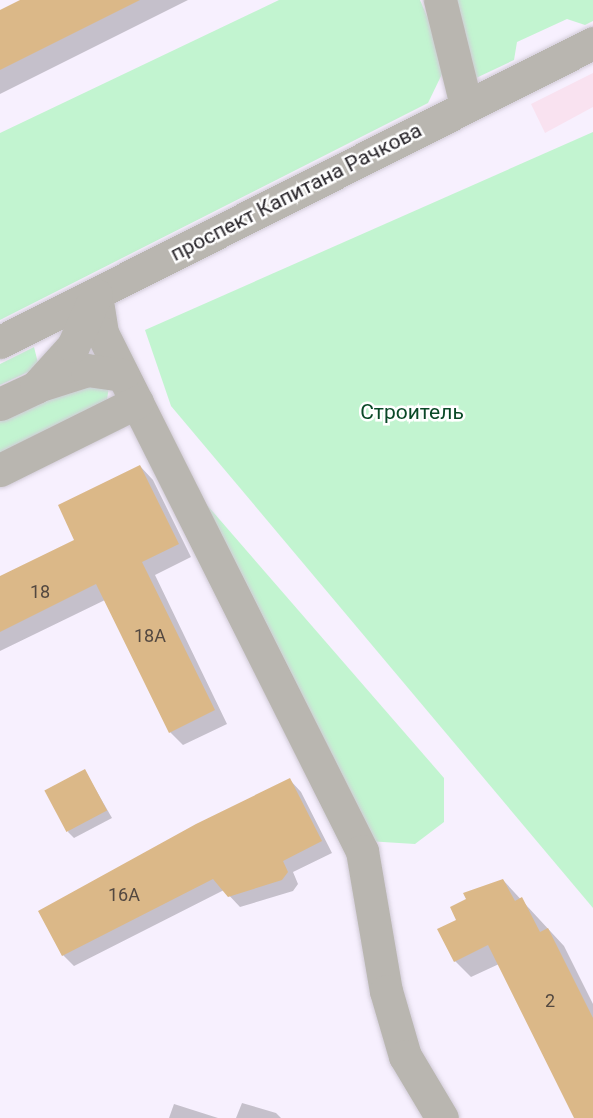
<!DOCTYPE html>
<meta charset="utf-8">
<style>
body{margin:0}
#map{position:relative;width:593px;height:1118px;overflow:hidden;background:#f7f0fe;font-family:Roboto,sans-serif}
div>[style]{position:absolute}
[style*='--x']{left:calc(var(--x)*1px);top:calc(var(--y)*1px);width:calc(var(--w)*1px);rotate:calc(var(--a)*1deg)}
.commercial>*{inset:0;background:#f9e2f0}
.green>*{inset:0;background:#c2f4d0}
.shadow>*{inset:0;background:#0003}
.building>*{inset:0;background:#dbb888;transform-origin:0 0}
.roads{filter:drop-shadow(0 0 2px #d1cbd7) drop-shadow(0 0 2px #d1cbd7)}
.minor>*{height:33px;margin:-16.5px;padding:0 16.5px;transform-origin:16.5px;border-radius:16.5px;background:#b9b6b0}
span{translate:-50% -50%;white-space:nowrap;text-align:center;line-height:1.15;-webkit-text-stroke:5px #fff;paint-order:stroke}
.number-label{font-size:18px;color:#534840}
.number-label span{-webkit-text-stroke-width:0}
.street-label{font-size:21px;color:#262328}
.park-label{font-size:21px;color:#0a4927}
</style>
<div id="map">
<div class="commercial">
<i style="clip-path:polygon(593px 73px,593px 107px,545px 133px,531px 104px)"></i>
</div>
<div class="green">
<i style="clip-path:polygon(279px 0,420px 0,442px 51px,442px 74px,428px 103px,0 320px,0 133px)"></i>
<i style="clip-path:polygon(456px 0,593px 0,593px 21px,585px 25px,567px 19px,517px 42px,514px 60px,474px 79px)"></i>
<i style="clip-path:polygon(593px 132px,593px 908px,171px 406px,145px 330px)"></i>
<i style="clip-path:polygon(34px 347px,39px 367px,0 385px,0 364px)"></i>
<i style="clip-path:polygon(72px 381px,109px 386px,107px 400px,0 460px,0 418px)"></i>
<i style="clip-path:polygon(207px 505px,444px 778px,444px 822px,415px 844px,367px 841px)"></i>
</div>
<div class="shadow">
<i style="clip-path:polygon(23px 0,188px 0,0 94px,0 12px)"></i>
<i style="clip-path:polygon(140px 466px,153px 480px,191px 557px,155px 575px,227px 724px,183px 745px,170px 732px,105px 600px,0 651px,0 578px,76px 540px)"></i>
<i style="clip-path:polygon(85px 771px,112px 818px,74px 838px,68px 832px)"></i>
<i style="clip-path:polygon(290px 780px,301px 792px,332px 853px,293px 872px,298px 884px,293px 891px,240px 907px,224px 890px,74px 966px,63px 955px)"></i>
<i style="clip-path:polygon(503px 880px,564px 946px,593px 1004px,593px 1118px,576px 1118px,499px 964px,471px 977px,455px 961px,458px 920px)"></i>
<i style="clip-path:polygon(242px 1103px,276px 1113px,281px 1118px,236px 1118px)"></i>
<i style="clip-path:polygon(174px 1104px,218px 1118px,169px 1118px)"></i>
</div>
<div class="building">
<i style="clip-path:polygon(20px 0,140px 0,0 70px,0 10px)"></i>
<i style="clip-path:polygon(140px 465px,179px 544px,142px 562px,215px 710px,169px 733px,96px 584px,0 632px,0 576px,74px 540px,58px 505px)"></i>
<i style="left:85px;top:769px;width:47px;height:46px;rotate:62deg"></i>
<i style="clip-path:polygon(290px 778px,322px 841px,283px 861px,288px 872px,282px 880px,228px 897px,213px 879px,62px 956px,38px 911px,196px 824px)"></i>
<i style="clip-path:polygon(503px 879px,515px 901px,522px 897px,540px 932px,548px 928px,593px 1018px,593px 1118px,574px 1118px,488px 945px,454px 962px,437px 929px,456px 920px,450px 907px,466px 899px,463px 893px)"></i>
</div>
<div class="roads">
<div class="minor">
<i style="--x:440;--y:0;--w:108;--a:76.1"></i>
<i style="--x:96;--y:295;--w:38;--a:81"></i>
<i style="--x:102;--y:333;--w:580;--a:63.35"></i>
<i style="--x:362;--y:851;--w:142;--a:80.3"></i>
<i style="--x:386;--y:991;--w:68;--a:73.7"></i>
<i style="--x:405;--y:1056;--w:72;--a:59.2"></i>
<i style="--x:0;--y:342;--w:664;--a:-26.76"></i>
<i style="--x:37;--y:386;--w:52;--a:-17.7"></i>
<i style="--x:87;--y:370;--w:36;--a:8"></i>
<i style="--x:0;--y:404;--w:40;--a:-25"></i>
<i style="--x:36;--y:387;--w:55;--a:-47.9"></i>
<i style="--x:73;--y:346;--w:56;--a:-65.7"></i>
<i style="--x:0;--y:470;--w:153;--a:-26.4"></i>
</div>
</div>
<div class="number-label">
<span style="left:40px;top:592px">18</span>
<span style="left:150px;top:636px">18А</span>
<span style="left:124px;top:895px">16А</span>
<span style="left:550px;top:1001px">2</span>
</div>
<div class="street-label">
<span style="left:296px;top:192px;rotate:-27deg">проспект Капитана Рачкова</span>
</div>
<div class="park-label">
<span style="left:412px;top:412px">Строитель</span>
</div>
</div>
